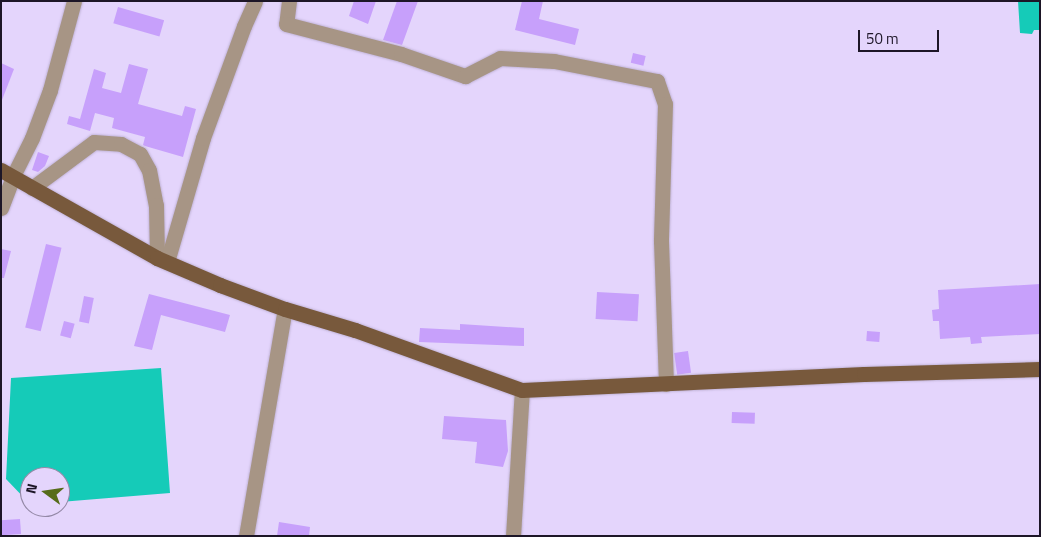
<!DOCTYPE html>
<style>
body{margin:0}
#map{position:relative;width:1041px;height:537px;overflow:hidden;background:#e4d5fc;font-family:"Titillium Web",sans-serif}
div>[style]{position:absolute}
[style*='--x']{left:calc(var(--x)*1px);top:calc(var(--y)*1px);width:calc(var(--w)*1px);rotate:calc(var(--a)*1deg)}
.water>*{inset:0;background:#15cbb8}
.building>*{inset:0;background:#c7a0fb;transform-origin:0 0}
.roads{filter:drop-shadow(0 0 1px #c0b3d6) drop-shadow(0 0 1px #c0b3d6)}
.minor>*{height:15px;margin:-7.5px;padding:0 7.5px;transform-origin:7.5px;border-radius:7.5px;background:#a79585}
.major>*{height:15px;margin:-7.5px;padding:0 7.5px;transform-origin:7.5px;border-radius:7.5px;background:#78593c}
span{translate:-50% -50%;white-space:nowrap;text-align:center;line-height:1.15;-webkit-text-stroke:5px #e4d5fc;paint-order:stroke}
.frame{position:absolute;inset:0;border:2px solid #1d1627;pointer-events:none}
.north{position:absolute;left:20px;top:467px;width:50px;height:50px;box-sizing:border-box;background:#e4d5fc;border:1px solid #9489a7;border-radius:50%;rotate:284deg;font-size:14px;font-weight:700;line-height:20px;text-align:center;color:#1d1627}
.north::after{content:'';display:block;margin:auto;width:18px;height:22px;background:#576c1b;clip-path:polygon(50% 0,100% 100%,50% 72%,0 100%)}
.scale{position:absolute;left:858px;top:30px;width:81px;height:22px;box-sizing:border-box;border:2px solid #1d1627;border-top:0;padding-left:6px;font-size:15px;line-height:18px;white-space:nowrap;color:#1d1627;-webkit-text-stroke:4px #e4d5fc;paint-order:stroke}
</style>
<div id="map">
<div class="water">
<i style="clip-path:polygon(1018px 1px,1040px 1px,1040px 30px,1034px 30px,1032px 34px,1020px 33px)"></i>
<i style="clip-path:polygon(161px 368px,170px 493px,60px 502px,60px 477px,30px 477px,29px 503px,6px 479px,11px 378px)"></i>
</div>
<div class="building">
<i style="clip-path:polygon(354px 1px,376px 1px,368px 24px,349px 16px)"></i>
<i style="clip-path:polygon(397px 1px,418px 1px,402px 45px,383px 40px)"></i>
<i style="clip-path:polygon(522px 1px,543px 1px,539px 19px,579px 29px,575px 45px,515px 30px)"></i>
<i style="left:118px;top:7px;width:48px;height:17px;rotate:16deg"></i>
<i style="left:633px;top:53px;width:13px;height:10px;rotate:13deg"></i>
<i style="clip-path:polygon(1px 63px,14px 69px,2px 100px,1px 100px)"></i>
<i style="clip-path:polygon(129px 64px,148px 69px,138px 104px,182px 116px,185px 106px,196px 109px,183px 157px,145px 146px,143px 145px,145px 137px,112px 128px,114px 118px,95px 113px,90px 131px,67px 124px,69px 116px,80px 119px,94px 69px,106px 73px,102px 88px,121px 93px)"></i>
<i style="clip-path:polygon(38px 152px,49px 156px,45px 166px,38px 172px,32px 170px)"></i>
<i style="left:46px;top:244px;width:16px;height:86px;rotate:14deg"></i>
<i style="clip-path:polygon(1px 249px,11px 251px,4px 278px,1px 278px)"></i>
<i style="clip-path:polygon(1040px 284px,1040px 334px,981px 337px,982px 343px,971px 344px,970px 337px,940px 339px,939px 321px,933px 321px,932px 310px,939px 309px,938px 290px)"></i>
<i style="left:597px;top:292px;width:42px;height:27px;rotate:3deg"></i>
<i style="clip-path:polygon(149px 294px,230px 315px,225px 332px,161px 315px,152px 350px,134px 346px)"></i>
<i style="left:84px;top:296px;width:10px;height:26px;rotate:11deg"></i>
<i style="left:64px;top:321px;width:11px;height:15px;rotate:15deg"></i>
<i style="clip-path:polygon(460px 324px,524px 328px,524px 346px,419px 342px,420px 328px,460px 330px)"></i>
<i style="left:867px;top:331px;width:13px;height:10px;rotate:4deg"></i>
<i style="left:688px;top:351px;width:22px;height:14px;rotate:82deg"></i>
<i style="left:732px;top:412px;width:23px;height:11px;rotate:2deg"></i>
<i style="clip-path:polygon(444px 416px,506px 420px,508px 451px,503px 467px,475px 463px,477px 442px,442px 439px)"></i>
<i style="left:20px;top:519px;width:15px;height:19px;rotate:86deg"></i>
<i style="clip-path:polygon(279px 522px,310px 527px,309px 536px,277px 536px)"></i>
</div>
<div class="roads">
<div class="minor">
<i style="--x:289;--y:1;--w:23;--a:97"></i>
<i style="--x:286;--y:24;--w:119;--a:14.6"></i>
<i style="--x:401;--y:54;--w:68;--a:19"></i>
<i style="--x:465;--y:76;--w:39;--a:-27"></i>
<i style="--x:500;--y:58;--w:54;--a:3.2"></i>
<i style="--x:554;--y:61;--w:105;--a:11"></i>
<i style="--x:657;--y:81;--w:24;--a:71"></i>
<i style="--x:665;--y:104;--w:137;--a:91.7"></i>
<i style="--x:661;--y:241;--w:143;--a:88"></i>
<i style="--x:32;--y:188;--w:77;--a:-36.6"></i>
<i style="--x:94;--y:142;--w:27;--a:4"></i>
<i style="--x:121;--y:144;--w:21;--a:28"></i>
<i style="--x:140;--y:154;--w:18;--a:61"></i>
<i style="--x:149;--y:170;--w:36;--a:79"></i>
<i style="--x:156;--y:205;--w:53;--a:88.9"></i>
<i style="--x:1;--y:208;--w:34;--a:-69"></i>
<i style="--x:13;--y:176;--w:42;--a:-63.4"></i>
<i style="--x:32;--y:138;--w:51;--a:-69.4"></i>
<i style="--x:50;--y:90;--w:92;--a:-74.9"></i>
<i style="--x:167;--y:262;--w:129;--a:-73.8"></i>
<i style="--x:203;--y:138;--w:119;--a:-69.9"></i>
<i style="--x:244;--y:26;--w:27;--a:-66"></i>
<i style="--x:246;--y:536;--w:230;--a:-80.3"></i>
<i style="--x:513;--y:536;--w:146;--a:-86.5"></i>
</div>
<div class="major">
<i style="--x:1;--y:170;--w:179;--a:29.4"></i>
<i style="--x:157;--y:258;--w:69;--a:23.2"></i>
<i style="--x:220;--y:285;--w:69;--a:20.3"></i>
<i style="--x:285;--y:309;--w:73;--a:16.7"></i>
<i style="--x:355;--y:330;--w:177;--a:19.8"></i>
<i style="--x:522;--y:390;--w:342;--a:-2.7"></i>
<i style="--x:864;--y:374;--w:176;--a:-1.6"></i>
</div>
</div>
<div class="frame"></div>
<div class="north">N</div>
<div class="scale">50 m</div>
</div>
